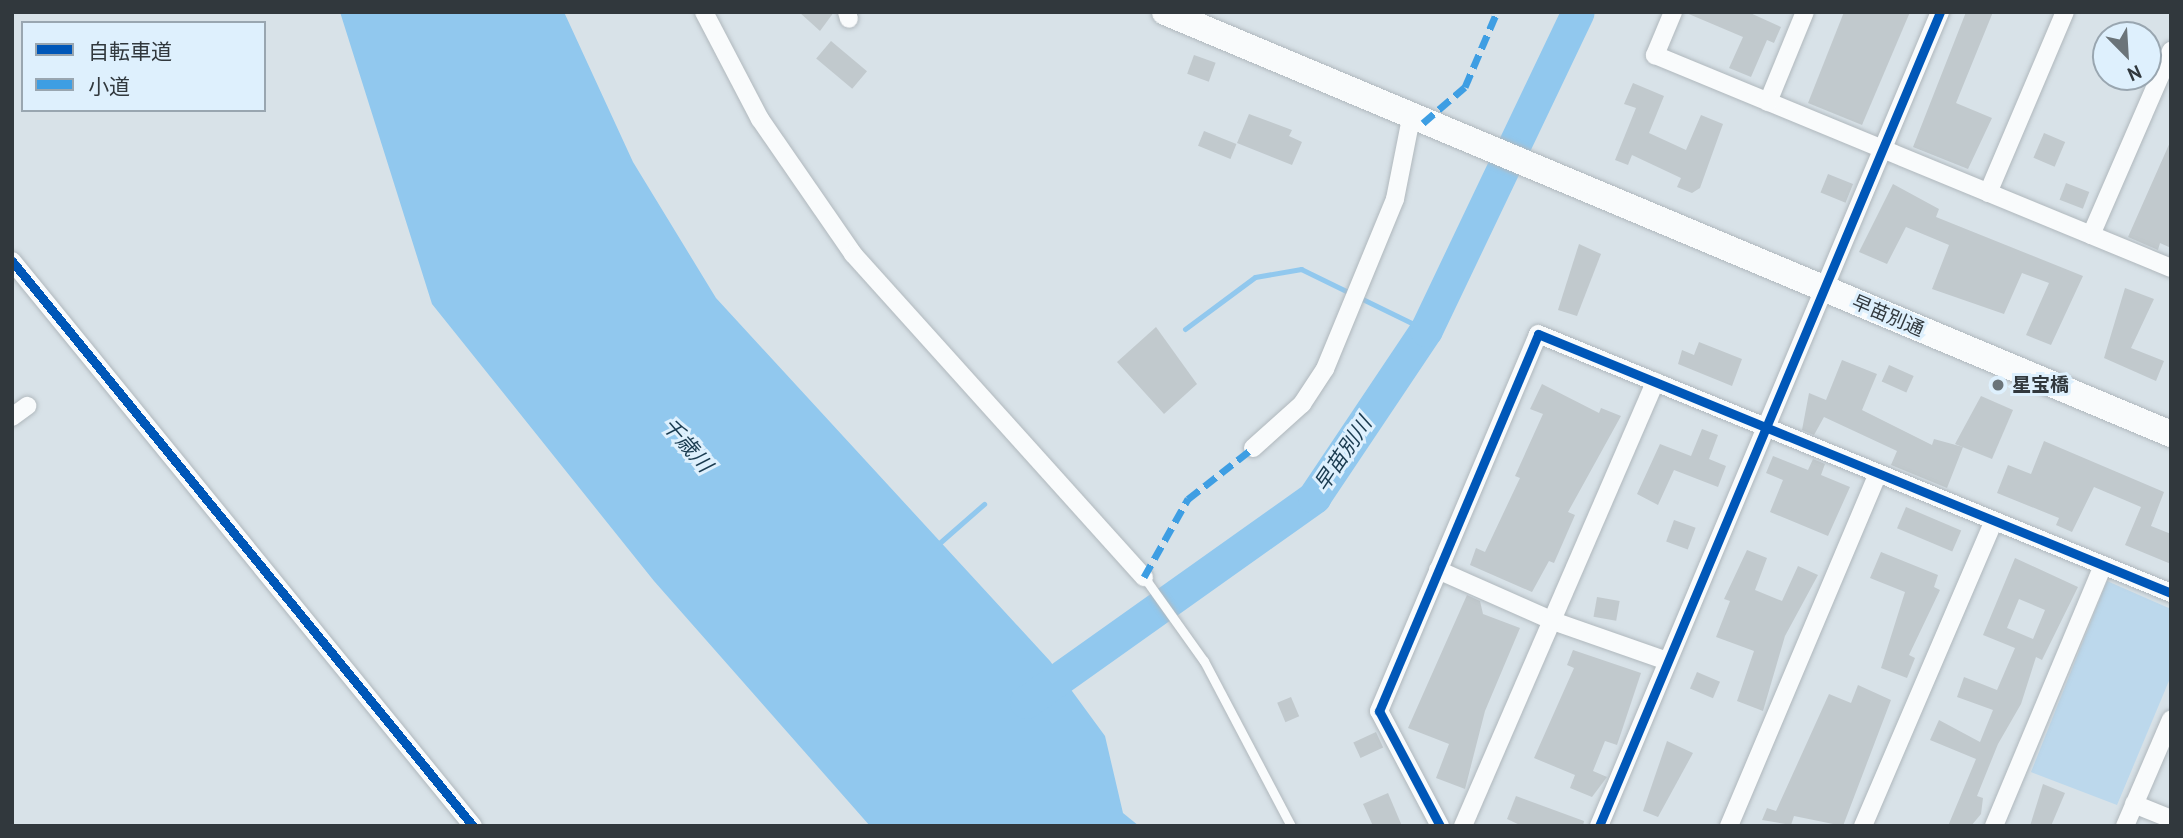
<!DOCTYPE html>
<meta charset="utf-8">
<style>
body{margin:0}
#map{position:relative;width:2183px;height:838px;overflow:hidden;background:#d8e2e8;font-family:"PT Sans","Noto Sans JP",sans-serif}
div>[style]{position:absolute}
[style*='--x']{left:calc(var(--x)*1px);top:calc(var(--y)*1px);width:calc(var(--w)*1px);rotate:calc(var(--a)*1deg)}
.green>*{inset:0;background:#bcd8ec}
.water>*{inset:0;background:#91c8ee}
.stream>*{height:5px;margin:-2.5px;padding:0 2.5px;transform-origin:2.5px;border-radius:2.5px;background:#91c8ee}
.river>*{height:33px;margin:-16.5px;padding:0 16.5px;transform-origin:16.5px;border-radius:16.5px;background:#91c8ee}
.building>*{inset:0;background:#c1c9cd;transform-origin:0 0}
.roads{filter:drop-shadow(0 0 2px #b0b8bd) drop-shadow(0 0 2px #b0b8bd)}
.lane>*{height:9px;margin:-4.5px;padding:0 4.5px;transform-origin:4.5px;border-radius:4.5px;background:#f9fbfc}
.street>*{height:18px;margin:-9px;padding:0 9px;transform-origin:9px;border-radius:9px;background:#f9fbfc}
.secondary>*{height:26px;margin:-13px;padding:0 13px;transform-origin:13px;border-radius:13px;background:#f9fbfc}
.quiet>*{height:7px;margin-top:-3.5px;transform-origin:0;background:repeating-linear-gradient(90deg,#3e9ee3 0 14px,transparent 0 21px)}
.cycleway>*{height:9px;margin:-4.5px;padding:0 4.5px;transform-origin:4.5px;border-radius:4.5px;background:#0057b8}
.dots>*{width:19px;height:19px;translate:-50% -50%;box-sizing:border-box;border:4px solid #def0fd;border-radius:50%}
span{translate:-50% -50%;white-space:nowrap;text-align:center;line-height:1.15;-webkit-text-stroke:6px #def0fd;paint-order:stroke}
.street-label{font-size:19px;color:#31383d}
.poi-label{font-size:19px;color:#31383d;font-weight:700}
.left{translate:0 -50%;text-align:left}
.water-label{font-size:21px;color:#193a4f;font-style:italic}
.frame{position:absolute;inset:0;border:14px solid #31383d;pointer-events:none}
.legend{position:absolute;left:21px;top:21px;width:245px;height:91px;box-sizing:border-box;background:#def0fd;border:2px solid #99a6b0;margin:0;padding:9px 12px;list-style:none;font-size:21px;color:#31383d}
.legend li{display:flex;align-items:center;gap:14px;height:35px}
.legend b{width:35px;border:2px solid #99a6b0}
.north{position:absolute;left:2092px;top:21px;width:70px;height:70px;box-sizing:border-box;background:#def0fd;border:2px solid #99a6b0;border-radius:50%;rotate:156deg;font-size:19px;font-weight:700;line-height:28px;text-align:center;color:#31383d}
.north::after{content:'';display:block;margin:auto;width:24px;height:32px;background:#6b7479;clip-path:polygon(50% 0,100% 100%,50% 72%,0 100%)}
</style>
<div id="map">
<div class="green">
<i style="clip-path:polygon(2107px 581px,2171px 609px,2171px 676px,2117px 805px,2031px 772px)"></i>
</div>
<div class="water">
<i style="clip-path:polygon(340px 12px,564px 12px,633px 162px,716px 298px,1050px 661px,1105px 736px,1123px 813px,1139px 826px,870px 826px,654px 581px,432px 304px)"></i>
</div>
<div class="stream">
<i style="--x:1185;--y:329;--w:87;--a:-36.6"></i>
<i style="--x:1255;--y:277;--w:47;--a:-9.9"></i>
<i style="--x:1301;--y:269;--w:139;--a:26"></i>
<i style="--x:936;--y:546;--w:64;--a:-41.2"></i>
</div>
<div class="river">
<i style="--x:1026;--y:702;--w:354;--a:-35.4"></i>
<i style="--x:1314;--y:497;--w:201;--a:-56.2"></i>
<i style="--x:1426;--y:330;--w:352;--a:-64.5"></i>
</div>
<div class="building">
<i style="clip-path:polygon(799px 12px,834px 12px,820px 31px)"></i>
<i style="clip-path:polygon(1684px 12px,1748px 12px,1781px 27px,1774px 43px,1767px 40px,1751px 77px,1729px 68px,1743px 37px)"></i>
<i style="clip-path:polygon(1844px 12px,1910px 12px,1862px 125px,1808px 103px)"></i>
<i style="clip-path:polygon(1966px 12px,1993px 12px,1956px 103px,1992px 118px,1968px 169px,1913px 147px)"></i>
<i style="left:831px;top:41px;width:47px;height:23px;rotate:40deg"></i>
<i style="left:1194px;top:55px;width:23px;height:20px;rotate:20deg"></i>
<i style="clip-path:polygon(1633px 83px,1664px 96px,1649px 133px,1686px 150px,1701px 115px,1723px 124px,1700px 188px,1692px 193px,1677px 187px,1681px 178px,1632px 155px,1628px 165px,1615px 160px,1636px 108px,1624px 104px)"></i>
<i style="clip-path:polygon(1249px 114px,1292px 130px,1289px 136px,1302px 142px,1292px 165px,1237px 143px)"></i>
<i style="left:1204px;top:131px;width:35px;height:16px;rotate:22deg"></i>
<i style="left:2044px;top:133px;width:23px;height:27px;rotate:23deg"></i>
<i style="clip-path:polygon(2171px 140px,2171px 248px,2160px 243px,2158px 250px,2128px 237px)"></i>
<i style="left:1828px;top:174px;width:27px;height:20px;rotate:22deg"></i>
<i style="left:2066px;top:183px;width:25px;height:18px;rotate:21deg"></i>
<i style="clip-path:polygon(1893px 184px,1939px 209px,1936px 217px,2083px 276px,2051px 345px,2026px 335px,2049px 283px,2022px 273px,2004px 314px,1932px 289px,1949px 245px,1906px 227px,1887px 264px,1859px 252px)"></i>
<i style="clip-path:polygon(1579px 244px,1601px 254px,1577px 316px,1558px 310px)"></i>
<i style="clip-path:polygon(2125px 288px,2154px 299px,2131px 348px,2164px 361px,2156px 381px,2104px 358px)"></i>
<i style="clip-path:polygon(1156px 327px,1197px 384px,1164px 414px,1117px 362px)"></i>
<i style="clip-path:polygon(1699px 342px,1742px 359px,1732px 386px,1678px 364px,1682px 350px,1694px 355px)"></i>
<i style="clip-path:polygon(1842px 360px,1877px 374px,1862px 410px,1932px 445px,1934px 439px,1963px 447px,1947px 488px,1891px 465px,1897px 451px,1824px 417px,1814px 435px,1802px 430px,1809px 393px,1826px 400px)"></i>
<i style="left:1889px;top:365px;width:27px;height:18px;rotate:24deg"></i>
<i style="clip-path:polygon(1542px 384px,1599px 413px,1601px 408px,1621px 416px,1568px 512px,1575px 515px,1554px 563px,1549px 561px,1532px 592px,1470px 565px,1476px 548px,1485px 552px,1520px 478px,1515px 476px,1543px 414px,1530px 409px)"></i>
<i style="clip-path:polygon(1981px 396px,2013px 410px,1992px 459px,1955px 444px)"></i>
<i style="clip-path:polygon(1702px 429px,1718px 435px,1709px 459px,1726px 466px,1718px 487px,1674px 470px,1658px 505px,1637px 494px,1660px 444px,1691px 456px)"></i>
<i style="clip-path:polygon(2044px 441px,2164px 492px,2151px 526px,2171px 534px,2171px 564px,2125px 545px,2141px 507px,2094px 487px,2072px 532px,2056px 525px,2059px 518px,1997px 493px,2008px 465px,2031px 474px)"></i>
<i style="clip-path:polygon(1773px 456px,1808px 470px,1813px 459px,1825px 464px,1821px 475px,1850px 487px,1828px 536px,1770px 512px,1783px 480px,1766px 473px)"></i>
<i style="left:1906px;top:507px;width:60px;height:23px;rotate:23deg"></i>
<i style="left:1674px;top:520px;width:23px;height:23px;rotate:20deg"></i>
<i style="clip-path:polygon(1747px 550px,1767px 558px,1755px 590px,1782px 601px,1798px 566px,1818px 575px,1785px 636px,1763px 711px,1737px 701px,1754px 651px,1716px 637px,1730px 601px,1724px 599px)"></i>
<i style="clip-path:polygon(1881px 552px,1938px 575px,1934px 587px,1940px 590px,1909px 655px,1915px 658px,1907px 678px,1881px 668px,1905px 592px,1870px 578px)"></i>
<i style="clip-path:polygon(evenodd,2015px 558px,2078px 587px,2042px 660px,2036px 657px,2021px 704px,1998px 744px,1977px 796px,1983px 798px,1981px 814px,1971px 826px,1948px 826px,1976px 759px,1930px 740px,1939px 720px,1980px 742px,1993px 710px,1957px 697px,1964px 677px,1997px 690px,2015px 648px,1983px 635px,2015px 558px,2019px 599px,2045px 610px,2033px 639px,2007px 628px,2019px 599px)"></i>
<i style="clip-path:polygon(1467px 595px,1480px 601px,1483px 614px,1520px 628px,1485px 711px,1465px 789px,1436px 778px,1449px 744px,1408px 728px)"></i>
<i style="left:1597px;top:597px;width:23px;height:20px;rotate:10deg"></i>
<i style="clip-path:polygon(1573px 650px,1641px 673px,1617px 745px,1605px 741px,1593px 771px,1607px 777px,1592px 797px,1570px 788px,1575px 775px,1534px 758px,1574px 668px,1567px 665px)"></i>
<i style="left:1697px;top:672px;width:25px;height:18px;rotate:23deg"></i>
<i style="clip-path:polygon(1858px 685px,1891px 700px,1843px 826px,1794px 816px,1791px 825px,1762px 820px,1767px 808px,1776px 811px,1829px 694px,1851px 703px)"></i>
<i style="left:1291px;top:697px;width:21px;height:15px;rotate:67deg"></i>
<i style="left:1376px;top:732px;width:17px;height:25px;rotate:65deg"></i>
<i style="clip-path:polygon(1667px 741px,1693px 753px,1658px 817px,1643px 811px)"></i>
<i style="clip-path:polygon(2043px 784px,2065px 793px,2051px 826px,2030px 826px)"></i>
<i style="clip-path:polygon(1388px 793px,1402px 826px,1373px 826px,1363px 804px)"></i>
<i style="clip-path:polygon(1516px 796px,1584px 821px,1583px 826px,1522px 826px,1507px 819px)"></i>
</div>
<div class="roads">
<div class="lane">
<i style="--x:1144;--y:577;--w:103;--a:54.5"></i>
<i style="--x:1204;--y:661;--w:187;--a:62.2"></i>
</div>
<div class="street">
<i style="--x:704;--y:12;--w:121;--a:62.4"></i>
<i style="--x:760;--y:119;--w:164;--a:55.4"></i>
<i style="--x:853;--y:254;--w:435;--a:48"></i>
<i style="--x:847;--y:12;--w:7;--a:74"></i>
<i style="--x:1673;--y:12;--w:47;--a:112.7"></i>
<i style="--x:1655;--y:55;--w:558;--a:22.43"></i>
<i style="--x:1768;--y:102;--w:97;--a:-67.7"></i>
<i style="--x:1988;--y:193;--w:197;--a:-67"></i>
<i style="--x:2091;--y:235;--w:201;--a:-66.5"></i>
<i style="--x:12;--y:261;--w:729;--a:50.79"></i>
<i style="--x:12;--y:417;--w:19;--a:-36"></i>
<i style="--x:1253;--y:448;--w:66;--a:-41.9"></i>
<i style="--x:1302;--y:404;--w:42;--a:-56.7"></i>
<i style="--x:1325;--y:369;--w:184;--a:-67.6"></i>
<i style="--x:1395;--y:199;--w:83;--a:-78.8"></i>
<i style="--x:1438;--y:570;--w:126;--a:23.9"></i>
<i style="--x:1553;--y:621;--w:121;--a:19.3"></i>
<i style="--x:2134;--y:804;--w:40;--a:22"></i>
<i style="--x:1440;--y:826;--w:130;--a:-117.9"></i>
<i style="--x:1379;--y:711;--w:409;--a:-67.1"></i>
<i style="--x:1538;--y:334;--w:684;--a:22.25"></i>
<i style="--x:1463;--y:826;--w:484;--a:-66.6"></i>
<i style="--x:1599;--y:826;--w:883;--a:-67.27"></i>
<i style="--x:1729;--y:826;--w:383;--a:-67.1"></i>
<i style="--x:1863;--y:826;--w:332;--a:-66.8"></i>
<i style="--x:1994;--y:826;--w:282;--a:-67.3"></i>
<i style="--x:2125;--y:826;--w:116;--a:-66.7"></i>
</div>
<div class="secondary">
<i style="--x:1165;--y:12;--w:1091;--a:22.76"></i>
</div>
</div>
<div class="quiet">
<i style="--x:1423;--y:123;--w:55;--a:-40.6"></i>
<i style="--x:1465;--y:87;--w:82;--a:-66.9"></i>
<i style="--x:1144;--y:577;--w:90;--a:-60.6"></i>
<i style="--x:1188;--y:499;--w:83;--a:-38.1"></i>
</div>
<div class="cycleway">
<i style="--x:12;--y:261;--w:729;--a:50.79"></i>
<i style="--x:1440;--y:826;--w:130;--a:-117.9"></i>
<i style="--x:1379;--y:711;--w:409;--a:-67.1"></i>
<i style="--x:1538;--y:334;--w:684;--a:22.25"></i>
<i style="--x:1599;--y:826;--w:883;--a:-67.27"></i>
</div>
<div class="dots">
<i style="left:1998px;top:385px;background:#6b7479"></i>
</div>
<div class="street-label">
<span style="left:1888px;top:316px;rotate:23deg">早苗別通</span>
</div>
<div class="poi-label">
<span class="left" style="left:2012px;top:385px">星宝橋</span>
</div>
<div class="water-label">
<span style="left:687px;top:445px;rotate:49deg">千歳川</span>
<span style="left:1343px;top:454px;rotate:-56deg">早苗別川</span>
</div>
<div class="frame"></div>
<ul class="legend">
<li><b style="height:9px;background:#0057b8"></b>自転車道</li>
<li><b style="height:9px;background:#3e9ee3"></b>小道</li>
</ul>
<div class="north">N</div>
</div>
